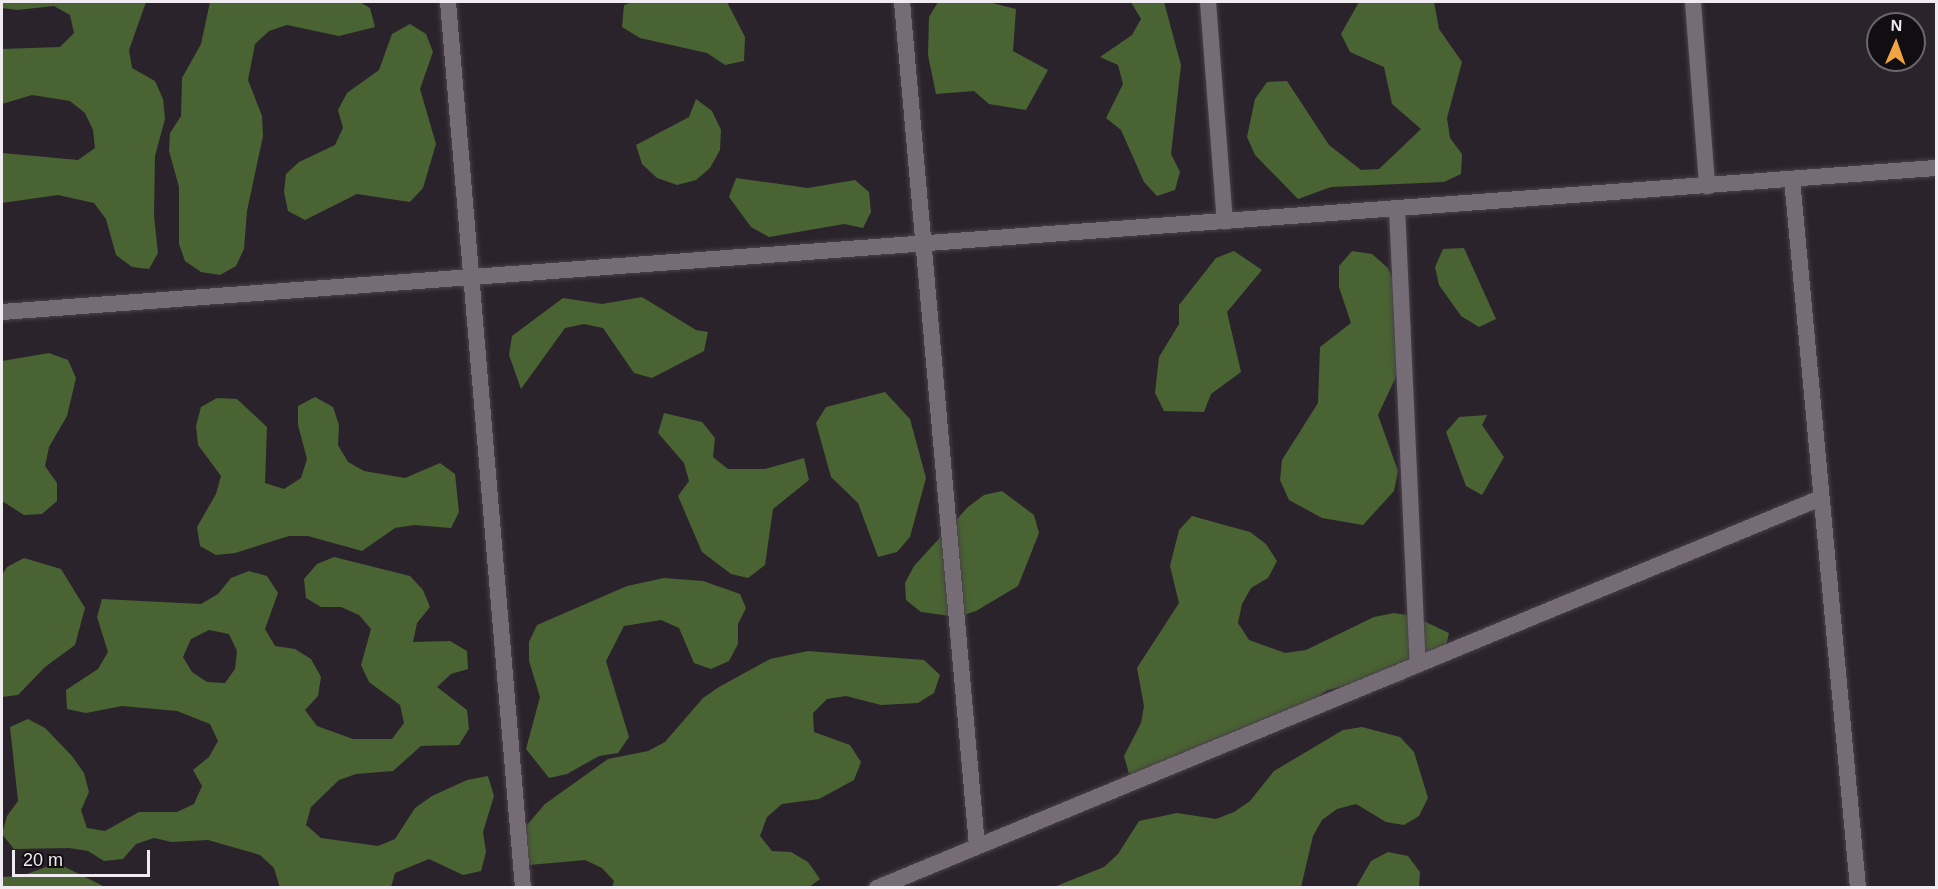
<!DOCTYPE html>
<style>
body{margin:0}
#map{position:relative;width:1938px;height:889px;overflow:hidden;background:#2b232c;font-family:Arial,sans-serif}
div>[style]{position:absolute}
[style*='--x']{left:calc(var(--x)*1px);top:calc(var(--y)*1px);width:calc(var(--w)*1px);rotate:calc(var(--a)*1deg)}
.forest>*{inset:0;background:#4a6332}
.roads{filter:drop-shadow(0 0 2px #484249) drop-shadow(0 0 2px #484249)}
.service>*{height:16px;margin:-8px;padding:0 8px;transform-origin:8px;border-radius:8px;background:#766c76}
.minor>*{height:16px;margin:-8px;padding:0 8px;transform-origin:8px;border-radius:8px;background:#766c76}
span{translate:-50% -50%;white-space:nowrap;text-align:center;line-height:1.15;-webkit-text-stroke:6px #110e12;paint-order:stroke}
.frame{position:absolute;inset:0;border:3px solid #f0ebf0;pointer-events:none}
.north{position:absolute;left:1866px;top:12px;width:60px;height:60px;box-sizing:border-box;background:#110e12;border:2px solid #6a666b;border-radius:50%;rotate:2deg;font-size:16px;font-weight:700;line-height:24px;text-align:center;color:#f0ebf0}
.north::after{content:'';display:block;margin:auto;width:21px;height:27px;background:#f3a442;clip-path:polygon(50% 0,100% 100%,50% 72%,0 100%)}
.scale{position:absolute;left:12px;top:850px;width:138px;height:27px;box-sizing:border-box;border:3px solid #f0ebf0;border-top:0;padding-left:8px;font-size:18px;line-height:21px;white-space:nowrap;color:#f0ebf0;-webkit-text-stroke:4px #110e12;paint-order:stroke}
</style>
<div id="map">
<div class="forest">
<i style="clip-path:polygon(2px 2px,146px 2px,129px 50px,132px 68px,155px 81px,163px 99px,165px 119px,155px 156px,154px 216px,158px 253px,149px 269px,132px 267px,116px 255px,106px 219px,94px 203px,58px 195px,2px 203px,2px 153px,78px 160px,95px 148px,93px 130px,85px 113px,70px 101px,32px 95px,2px 104px,2px 49px,60px 47px,74px 33px,70px 15px,54px 6px,17px 10px,2px 8px)"></i>
<i style="clip-path:polygon(210px 2px,360px 2px,370px 8px,375px 27px,339px 36px,287px 25px,269px 31px,255px 44px,248px 80px,262px 116px,263px 136px,247px 211px,244px 249px,236px 266px,220px 275px,201px 272px,185px 261px,179px 244px,179px 187px,169px 151px,170px 133px,181px 116px,182px 78px,201px 44px)"></i>
<i style="clip-path:polygon(633px 2px,727px 2px,745px 37px,744px 61px,725px 65px,707px 53px,640px 38px,622px 27px,624px 5px)"></i>
<i style="clip-path:polygon(938px 2px,988px 2px,1016px 9px,1013px 51px,1048px 70px,1026px 110px,989px 104px,974px 91px,936px 94px,928px 55px,929px 17px)"></i>
<i style="clip-path:polygon(1131px 2px,1164px 2px,1181px 65px,1171px 154px,1180px 172px,1175px 190px,1157px 196px,1144px 182px,1121px 130px,1106px 118px,1123px 84px,1118px 65px,1100px 57px,1132px 35px,1141px 19px)"></i>
<i style="clip-path:polygon(1359px 2px,1434px 2px,1439px 29px,1462px 62px,1447px 118px,1450px 138px,1462px 154px,1461px 174px,1444px 182px,1331px 187px,1298px 199px,1255px 155px,1247px 137px,1255px 99px,1267px 82px,1287px 81px,1329px 145px,1361px 170px,1379px 169px,1421px 129px,1392px 104px,1384px 67px,1350px 52px,1341px 34px)"></i>
<i style="clip-path:polygon(410px 24px,426px 34px,433px 52px,420px 89px,436px 144px,423px 188px,410px 202px,357px 194px,305px 220px,288px 211px,284px 192px,286px 174px,299px 162px,335px 145px,343px 128px,338px 110px,347px 93px,379px 70px,392px 34px)"></i>
<i style="clip-path:polygon(696px 99px,712px 111px,721px 130px,720px 150px,710px 168px,696px 180px,677px 185px,657px 178px,642px 164px,636px 145px,689px 117px)"></i>
<i style="clip-path:polygon(736px 178px,808px 188px,855px 180px,869px 192px,871px 212px,863px 228px,844px 224px,769px 237px,751px 227px,729px 197px)"></i>
<i style="clip-path:polygon(1464px 248px,1496px 319px,1479px 327px,1461px 316px,1439px 285px,1435px 267px,1443px 249px)"></i>
<i style="clip-path:polygon(1234px 251px,1262px 270px,1227px 312px,1241px 372px,1211px 394px,1204px 412px,1164px 411px,1155px 393px,1159px 357px,1179px 324px,1179px 305px,1216px 258px)"></i>
<i style="clip-path:polygon(1352px 251px,1372px 254px,1388px 268px,1411px 325px,1411px 345px,1378px 415px,1398px 471px,1394px 491px,1363px 525px,1322px 518px,1289px 500px,1280px 480px,1282px 460px,1318px 403px,1320px 347px,1351px 323px,1339px 287px,1339px 266px)"></i>
<i style="clip-path:polygon(642px 297px,696px 330px,708px 332px,704px 351px,652px 378px,634px 373px,603px 328px,584px 324px,565px 328px,521px 389px,509px 355px,512px 336px,563px 298px,602px 304px)"></i>
<i style="clip-path:polygon(49px 353px,68px 360px,76px 378px,67px 416px,49px 447px,45px 466px,57px 483px,57px 501px,42px 514px,24px 515px,2px 501px,2px 361px)"></i>
<i style="clip-path:polygon(885px 392px,910px 419px,926px 478px,910px 537px,897px 552px,878px 557px,858px 503px,831px 477px,816px 423px,826px 407px)"></i>
<i style="clip-path:polygon(315px 397px,333px 407px,339px 425px,338px 445px,348px 462px,364px 471px,405px 478px,440px 463px,455px 474px,459px 512px,451px 528px,414px 525px,395px 528px,362px 551px,308px 536px,289px 536px,235px 553px,216px 555px,200px 546px,197px 527px,216px 494px,221px 476px,198px 445px,196px 426px,201px 407px,217px 398px,237px 399px,267px 427px,265px 483px,284px 489px,301px 478px,307px 459px,298px 425px,298px 406px)"></i>
<i style="clip-path:polygon(664px 413px,702px 422px,715px 438px,713px 457px,728px 469px,765px 469px,804px 458px,809px 480px,773px 509px,765px 565px,748px 578px,731px 574px,702px 552px,678px 496px,689px 481px,684px 463px,658px 433px)"></i>
<i style="clip-path:polygon(1487px 415px,1482px 425px,1504px 457px,1482px 495px,1466px 486px,1446px 432px,1459px 417px)"></i>
<i style="clip-path:polygon(1002px 491px,1034px 515px,1039px 533px,1018px 586px,976px 611px,958px 617px,921px 612px,906px 600px,905px 583px,914px 566px,968px 507px,984px 495px)"></i>
<i style="clip-path:polygon(1192px 516px,1250px 532px,1266px 544px,1277px 561px,1268px 578px,1251px 588px,1242px 604px,1238px 623px,1249px 640px,1285px 653px,1306px 650px,1374px 617px,1394px 613px,1413px 616px,1449px 633px,1446px 646px,1403px 681px,1384px 687px,1346px 686px,1327px 690px,1298px 712px,1146px 780px,1129px 774px,1124px 756px,1141px 723px,1144px 706px,1137px 668px,1179px 603px,1170px 566px,1179px 530px)"></i>
<i style="clip-path:polygon(evenodd,334px 557px,410px 576px,423px 590px,430px 607px,417px 623px,413px 642px,450px 641px,467px 651px,468px 669px,451px 674px,437px 687px,467px 710px,469px 729px,459px 745px,421px 746px,393px 771px,356px 774px,339px 780px,311px 807px,306px 825px,321px 838px,378px 846px,395px 839px,415px 808px,432px 796px,467px 780px,488px 776px,494px 796px,483px 832px,486px 852px,481px 871px,463px 875px,429px 859px,395px 873px,391px 887px,280px 888px,274px 868px,260px 855px,208px 840px,172px 842px,154px 838px,136px 844px,123px 859px,104px 861px,88px 851px,69px 848px,14px 849px,2px 834px,7px 816px,18px 801px,10px 727px,28px 719px,45px 728px,72px 756px,84px 773px,89px 792px,81px 810px,87px 828px,105px 831px,139px 812px,177px 812px,194px 804px,202px 786px,193px 770px,209px 757px,218px 741px,210px 724px,177px 711px,122px 706px,86px 713px,67px 709px,66px 690px,98px 669px,108px 652px,97px 617px,102px 599px,201px 604px,218px 594px,231px 578px,249px 571px,267px 576px,278px 593px,265px 629px,275px 646px,295px 649px,311px 659px,321px 677px,318px 696px,305px 710px,317px 726px,353px 739px,392px 739px,404px 723px,400px 705px,369px 682px,361px 665px,371px 629px,359px 615px,341px 607px,321px 607px,306px 598px,304px 579px,317px 564px,334px 557px,209px 630px,229px 634px,237px 651px,235px 669px,225px 683px,207px 682px,192px 672px,183px 657px,191px 639px,209px 630px)"></i>
<i style="clip-path:polygon(24px 558px,61px 569px,85px 608px,75px 645px,45px 667px,18px 695px,2px 697px,2px 575px,7px 567px)"></i>
<i style="clip-path:polygon(664px 578px,703px 581px,740px 594px,746px 608px,738px 624px,738px 644px,729px 661px,711px 669px,694px 663px,679px 628px,661px 620px,624px 626px,606px 661px,629px 737px,618px 753px,599px 756px,567px 774px,549px 778px,526px 749px,540px 697px,529px 661px,529px 642px,537px 625px,627px 586px)"></i>
<i style="clip-path:polygon(808px 651px,924px 660px,940px 675px,934px 693px,918px 703px,881px 705px,846px 696px,827px 699px,813px 713px,814px 732px,850px 745px,861px 762px,854px 780px,819px 799px,782px 804px,767px 817px,760px 836px,772px 851px,791px 852px,808px 862px,820px 879px,809px 887px,612px 887px,614px 881px,602px 868px,585px 860px,529px 865px,520px 833px,545px 804px,608px 759px,648px 751px,665px 742px,703px 698px,719px 687px,770px 659px)"></i>
<i style="clip-path:polygon(1362px 727px,1400px 737px,1414px 752px,1428px 798px,1419px 816px,1404px 825px,1386px 822px,1356px 804px,1337px 809px,1322px 820px,1313px 836px,1301px 887px,1054px 887px,1104px 867px,1118px 854px,1139px 821px,1177px 813px,1216px 819px,1234px 812px,1250px 801px,1274px 771px,1343px 730px)"></i>
<i style="clip-path:polygon(1388px 852px,1408px 856px,1420px 872px,1419px 887px,1356px 887px,1371px 861px)"></i>
<i style="clip-path:polygon(57px 863px,105px 887px,2px 887px,2px 877px,21px 876px)"></i>
</div>
<div class="roads">
<div class="service">
<i style="--x:1397;--y:208;--w:457;--a:87.4"></i>
</div>
<div class="minor">
<i style="--x:448;--y:2;--w:889;--a:85.16"></i>
<i style="--x:902;--y:2;--w:847;--a:84.92"></i>
<i style="--x:1208;--y:2;--w:220;--a:85.6"></i>
<i style="--x:1693;--y:2;--w:185;--a:85.6"></i>
<i style="--x:1792;--y:179;--w:712;--a:84.68"></i>
<i style="--x:2;--y:312;--w:1939;--a:-4.26"></i>
<i style="--x:877;--y:888;--w:1021;--a:-22.45"></i>
</div>
</div>
<div class="frame"></div>
<div class="north">N</div>
<div class="scale">20 m</div>
</div>
